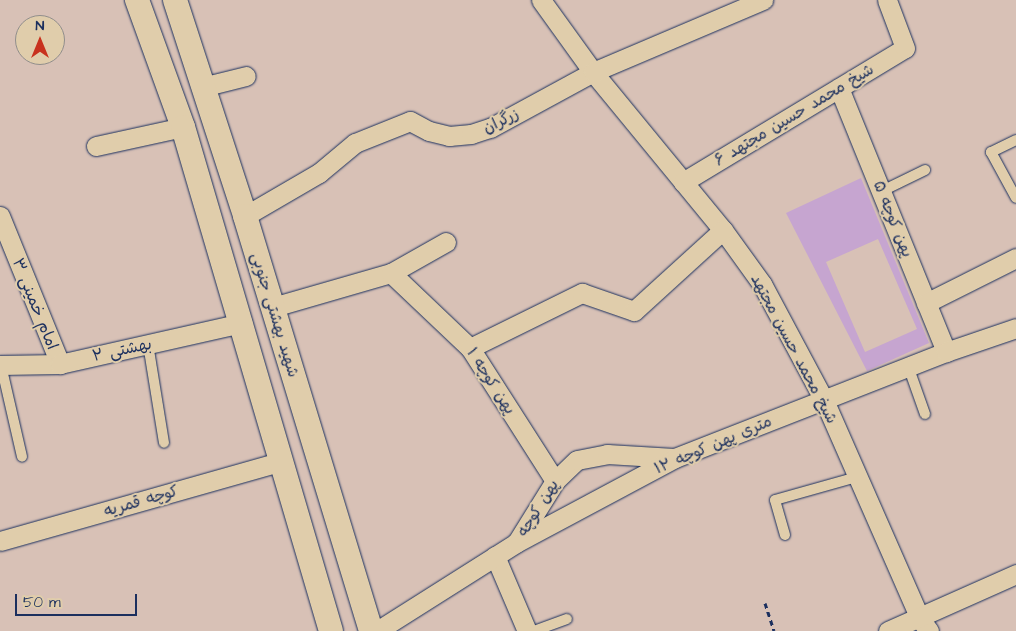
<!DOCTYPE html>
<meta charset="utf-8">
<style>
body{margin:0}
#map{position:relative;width:1016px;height:631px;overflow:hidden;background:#d8c1b6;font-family:"Architects Daughter","Playpen Sans Arabic",sans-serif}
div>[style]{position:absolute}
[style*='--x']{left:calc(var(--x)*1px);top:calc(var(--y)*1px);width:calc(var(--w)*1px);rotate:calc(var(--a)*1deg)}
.building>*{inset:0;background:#c6a5d0}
.path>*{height:3px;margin-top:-1.5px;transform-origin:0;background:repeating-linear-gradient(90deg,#1b2f5e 0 5px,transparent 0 9px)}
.roads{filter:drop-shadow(0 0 1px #1b2f5e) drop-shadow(0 0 1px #1b2f5e)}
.service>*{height:10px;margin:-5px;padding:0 5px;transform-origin:5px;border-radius:5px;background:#e0cdab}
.minor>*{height:19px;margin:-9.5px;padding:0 9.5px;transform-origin:9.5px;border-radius:9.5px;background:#e0cdab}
.tertiary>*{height:24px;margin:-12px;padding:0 12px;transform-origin:12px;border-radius:12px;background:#e0cdab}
span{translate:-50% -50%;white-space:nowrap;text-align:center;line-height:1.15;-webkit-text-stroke:4px #e0cdab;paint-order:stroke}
.street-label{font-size:16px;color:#1b2f5e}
.north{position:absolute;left:15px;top:15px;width:50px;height:50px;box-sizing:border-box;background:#e0cdab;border:1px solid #918e8c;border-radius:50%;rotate:0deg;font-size:14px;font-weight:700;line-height:20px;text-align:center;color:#1b2f5e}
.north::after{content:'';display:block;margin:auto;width:18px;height:22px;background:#c8321e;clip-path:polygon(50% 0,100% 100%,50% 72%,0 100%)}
.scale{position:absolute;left:15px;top:594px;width:122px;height:22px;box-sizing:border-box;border:2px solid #1b2f5e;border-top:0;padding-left:6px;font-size:15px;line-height:18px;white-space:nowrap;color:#1b2f5e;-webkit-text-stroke:4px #e0cdab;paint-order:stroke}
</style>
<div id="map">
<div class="building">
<i style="clip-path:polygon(evenodd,861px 178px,929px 343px,867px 371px,786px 213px,861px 178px,878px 239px,917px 329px,865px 352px,826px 262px,878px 239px)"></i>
</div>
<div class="path">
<i style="--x:765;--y:603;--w:29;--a:72"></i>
</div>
<div class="roads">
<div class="service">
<i style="--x:1016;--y:140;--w:28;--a:154"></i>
<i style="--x:991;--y:152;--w:52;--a:61.5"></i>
<i style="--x:882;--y:191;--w:48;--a:-26"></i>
<i style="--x:148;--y:344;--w:100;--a:80.8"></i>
<i style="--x:1;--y:365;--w:94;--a:77.1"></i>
<i style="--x:908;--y:366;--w:51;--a:70.5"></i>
<i style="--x:785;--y:535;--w:36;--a:-106"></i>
<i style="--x:775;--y:500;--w:85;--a:-15.7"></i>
<i style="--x:534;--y:631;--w:35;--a:-20"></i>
</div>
<div class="minor">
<i style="--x:541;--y:0;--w:89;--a:54.2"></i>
<i style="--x:593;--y:72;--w:205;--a:50.6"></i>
<i style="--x:723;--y:230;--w:67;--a:54.2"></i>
<i style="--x:762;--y:284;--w:132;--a:61.9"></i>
<i style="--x:824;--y:400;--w:239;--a:66.3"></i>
<i style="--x:920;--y:619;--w:15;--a:53"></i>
<i style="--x:202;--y:87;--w:45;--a:-14"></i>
<i style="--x:839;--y:88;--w:285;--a:67.9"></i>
<i style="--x:96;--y:146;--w:89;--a:-12.3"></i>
<i style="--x:683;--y:182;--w:259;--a:-31.1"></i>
<i style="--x:905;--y:48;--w:51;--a:-110.6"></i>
<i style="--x:0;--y:216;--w:160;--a:67.9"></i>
<i style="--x:245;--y:216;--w:86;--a:-30.2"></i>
<i style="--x:319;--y:173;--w:47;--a:-39.8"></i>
<i style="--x:355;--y:143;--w:59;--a:-21.8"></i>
<i style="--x:410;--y:121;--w:21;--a:28"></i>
<i style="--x:429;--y:131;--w:21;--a:14"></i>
<i style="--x:449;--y:136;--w:22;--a:-5"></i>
<i style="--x:471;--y:134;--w:20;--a:-18"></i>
<i style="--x:490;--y:128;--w:117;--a:-28.5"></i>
<i style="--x:593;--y:72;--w:185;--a:-23"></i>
<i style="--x:391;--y:273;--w:109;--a:43.5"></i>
<i style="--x:470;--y:348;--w:158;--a:57.4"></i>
<i style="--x:926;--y:303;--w:101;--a:-26.6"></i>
<i style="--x:273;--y:307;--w:123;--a:-16.1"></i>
<i style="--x:391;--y:273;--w:63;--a:-29.4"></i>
<i style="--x:470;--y:348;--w:125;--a:-26.2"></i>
<i style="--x:582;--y:293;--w:55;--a:19.1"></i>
<i style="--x:634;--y:311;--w:120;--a:-42.3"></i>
<i style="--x:0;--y:365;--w:60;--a:-1"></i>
<i style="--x:60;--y:364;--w:187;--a:-12.7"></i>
<i style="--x:0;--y:541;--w:293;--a:-15.8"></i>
<i style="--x:517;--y:542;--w:72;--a:-58.1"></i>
<i style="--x:555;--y:481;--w:30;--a:-44"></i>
<i style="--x:577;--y:460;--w:31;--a:-11"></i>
<i style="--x:607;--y:454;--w:67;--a:3.4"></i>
<i style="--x:495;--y:556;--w:82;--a:66.9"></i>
<i style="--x:377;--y:631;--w:165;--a:-32.3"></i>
<i style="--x:516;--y:543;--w:180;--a:-28.1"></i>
<i style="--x:675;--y:458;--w:291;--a:-21.4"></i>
<i style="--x:946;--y:352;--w:74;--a:-18.9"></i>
<i style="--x:888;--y:631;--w:140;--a:-24"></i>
</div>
<div class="tertiary">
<i style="--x:137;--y:0;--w:135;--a:70.1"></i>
<i style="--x:183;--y:127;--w:525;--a:73.64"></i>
<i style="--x:175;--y:0;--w:227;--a:72"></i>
<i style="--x:245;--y:216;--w:434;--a:73.1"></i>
</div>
</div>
<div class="street-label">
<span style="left:794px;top:115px;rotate:-31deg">شیخ محمد حسین مجتهد ۶</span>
<span style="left:501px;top:121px;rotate:-26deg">زرگران</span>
<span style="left:893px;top:219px;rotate:68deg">پهن کوچه ۵</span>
<span style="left:35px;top:304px;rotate:68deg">امام خمینی ۳</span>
<span style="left:275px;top:315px;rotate:73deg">شهید بهشتی جنوبی</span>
<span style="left:794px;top:349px;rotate:62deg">شیخ محمد حسین مجتهد</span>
<span style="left:122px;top:350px;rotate:-12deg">بهشتی ۲</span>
<span style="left:491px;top:381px;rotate:57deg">پهن کوچه ۱</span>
<span style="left:713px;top:445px;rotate:-23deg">۱۲ متری پهن کوچه</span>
<span style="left:141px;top:501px;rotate:-16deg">کوچه قمریه</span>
<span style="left:538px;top:508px;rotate:-58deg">پهن کوچه</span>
</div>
<div class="north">N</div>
<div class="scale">50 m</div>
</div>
